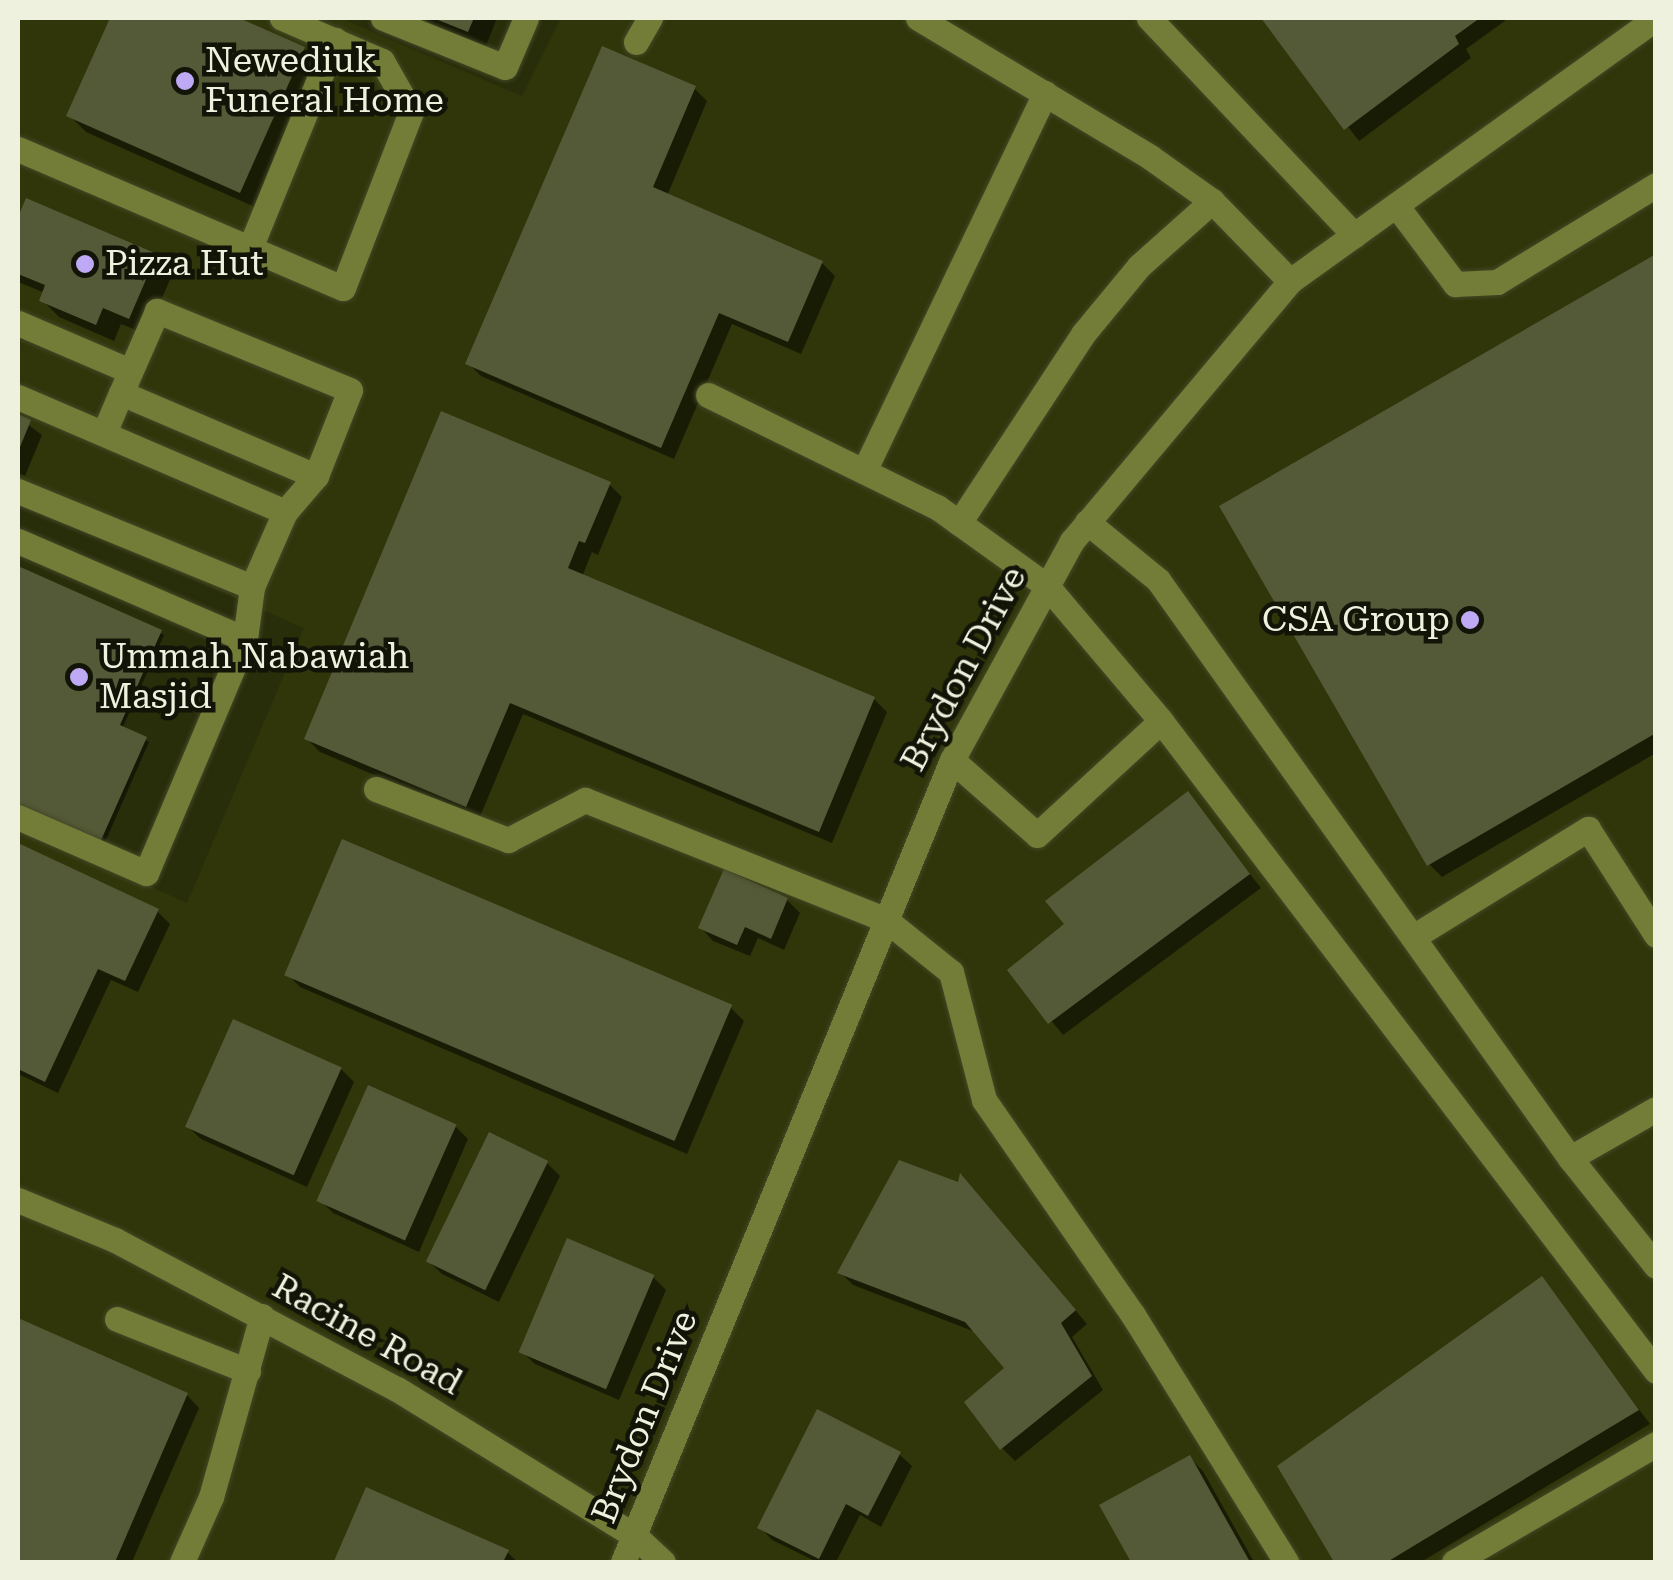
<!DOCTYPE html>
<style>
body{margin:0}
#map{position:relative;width:1673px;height:1580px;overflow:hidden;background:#282d0a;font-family:"Roboto Serif",serif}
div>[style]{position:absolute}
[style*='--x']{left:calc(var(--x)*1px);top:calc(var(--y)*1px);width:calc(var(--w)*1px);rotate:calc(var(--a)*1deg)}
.built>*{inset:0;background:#30360a}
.shadow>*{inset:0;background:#0007}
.building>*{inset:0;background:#545a38;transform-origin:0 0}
.roads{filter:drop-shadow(0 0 2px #444828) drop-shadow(0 0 2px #444828)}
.minor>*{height:25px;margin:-12.5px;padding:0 12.5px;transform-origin:12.5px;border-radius:12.5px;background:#737d38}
.dots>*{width:28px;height:28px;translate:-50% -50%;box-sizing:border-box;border:5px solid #111406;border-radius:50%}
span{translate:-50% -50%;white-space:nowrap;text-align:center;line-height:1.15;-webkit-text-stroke:9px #111406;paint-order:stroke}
.poi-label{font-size:35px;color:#edf1dd}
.left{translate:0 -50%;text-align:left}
.right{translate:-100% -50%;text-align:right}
.street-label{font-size:35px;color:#edf1dd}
.frame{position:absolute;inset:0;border:20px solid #edf1dd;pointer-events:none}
</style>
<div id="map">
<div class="built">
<i style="clip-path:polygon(18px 18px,340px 18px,522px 96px,561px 18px,1655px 18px,1655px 1562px,18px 1562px,18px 826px,187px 903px,304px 628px,18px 503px)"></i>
</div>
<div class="shadow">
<i style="clip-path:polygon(113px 18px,233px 18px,303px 49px,321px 66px,257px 208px,86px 132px,69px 115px)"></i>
<i style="clip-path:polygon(421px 18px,497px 18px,485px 48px)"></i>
<i style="clip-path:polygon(1264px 18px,1509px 18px,1466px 49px,1471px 58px,1359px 141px)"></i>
<i style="clip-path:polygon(695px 89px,707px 101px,667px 196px,822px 263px,835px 276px,801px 354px,732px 324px,674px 459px,481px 376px,468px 363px)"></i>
<i style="clip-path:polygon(27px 201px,155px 256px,173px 273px,146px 334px,121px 324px,114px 341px,59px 317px,42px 300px,45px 293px,18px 282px,18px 224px)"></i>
<i style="clip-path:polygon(1656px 257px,1656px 753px,1442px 877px,1429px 864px)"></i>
<i style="clip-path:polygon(18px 417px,42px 435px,25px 476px,18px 473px)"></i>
<i style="clip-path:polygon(609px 484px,622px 497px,598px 555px,592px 552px,582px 577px,874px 699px,887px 712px,832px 843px,523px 714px,479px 819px,320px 752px,307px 739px)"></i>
<i style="clip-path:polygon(18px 568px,164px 635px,122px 729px,149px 742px,102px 849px,18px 811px)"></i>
<i style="clip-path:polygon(1188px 795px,1261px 888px,1063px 1035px,1010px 971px,1067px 925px)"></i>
<i style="clip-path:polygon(18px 845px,157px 911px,170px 924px,138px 992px,111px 980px,58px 1093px,18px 1074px)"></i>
<i style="clip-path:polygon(787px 900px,800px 913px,784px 950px,758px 938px,750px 956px,713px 941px,701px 928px)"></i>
<i style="clip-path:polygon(287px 974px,731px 1008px,744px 1021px,687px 1154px,300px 987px)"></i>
<i style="clip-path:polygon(341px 1069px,354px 1082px,307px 1187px,201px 1139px,188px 1127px)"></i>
<i style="clip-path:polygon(455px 1126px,468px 1139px,419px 1252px,333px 1213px,320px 1200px)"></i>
<i style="clip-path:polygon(547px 1163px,560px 1176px,499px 1302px,442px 1274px,429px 1262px)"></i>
<i style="clip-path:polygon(960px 1186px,973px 1189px,1087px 1324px,1072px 1337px,1103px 1390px,1015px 1461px,1002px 1448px,1008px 1369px,978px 1333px,853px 1285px,840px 1272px)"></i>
<i style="clip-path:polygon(653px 1277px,666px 1290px,619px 1400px,535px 1364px,522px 1352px)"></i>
<i style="clip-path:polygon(1541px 1279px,1650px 1424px,1421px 1562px,1337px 1562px,1281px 1467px)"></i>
<i style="clip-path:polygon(18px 1321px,187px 1395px,199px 1408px,132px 1562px,18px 1562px)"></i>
<i style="clip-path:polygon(899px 1454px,912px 1466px,881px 1527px,860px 1515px,836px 1562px,817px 1562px,772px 1540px,760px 1527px)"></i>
<i style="clip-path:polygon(1190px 1458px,1203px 1471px,1254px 1562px,1134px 1562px,1102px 1506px)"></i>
<i style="clip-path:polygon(507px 1552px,518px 1562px,337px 1560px)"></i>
</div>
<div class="building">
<i style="clip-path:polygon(110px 18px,239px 18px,305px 47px,240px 193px,66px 116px)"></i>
<i style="clip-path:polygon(433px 18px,474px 18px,468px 32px)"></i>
<i style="clip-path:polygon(1261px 18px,1480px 18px,1455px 36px,1459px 44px,1344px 130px)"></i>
<i style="clip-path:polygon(602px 46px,696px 86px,653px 187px,823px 261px,788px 342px,719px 313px,661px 448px,465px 364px)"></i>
<i style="clip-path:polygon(26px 198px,157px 254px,129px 319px,103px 308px,96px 325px,39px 301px,45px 285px,18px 274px,18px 217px)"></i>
<i style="clip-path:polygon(1656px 254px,1656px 733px,1427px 866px,1219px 506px)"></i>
<i style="clip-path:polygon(441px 411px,611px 482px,585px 543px,579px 541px,568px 568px,875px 697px,819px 832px,510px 703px,466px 807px,304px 739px)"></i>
<i style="clip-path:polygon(18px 414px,31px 420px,18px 452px)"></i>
<i style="clip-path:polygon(18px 566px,162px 630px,120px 725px,147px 737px,98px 847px,18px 811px)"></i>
<i style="clip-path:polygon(1188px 791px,1250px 874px,1048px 1024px,1007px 970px,1064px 924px,1045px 901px)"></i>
<i style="left:342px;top:839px;width:424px;height:148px;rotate:23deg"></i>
<i style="clip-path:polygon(18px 843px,159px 909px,125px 981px,98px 969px,45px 1082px,18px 1069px)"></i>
<i style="clip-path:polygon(724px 869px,788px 898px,771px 939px,745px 927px,737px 945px,698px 928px)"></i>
<i style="left:233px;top:1019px;width:119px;height:118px;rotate:24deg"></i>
<i style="left:368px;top:1085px;width:97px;height:127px;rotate:24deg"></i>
<i style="left:489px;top:1132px;width:66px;height:144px;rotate:26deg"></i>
<i style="clip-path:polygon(899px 1160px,958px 1182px,960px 1173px,1076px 1310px,1061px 1323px,1092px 1376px,1000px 1450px,964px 1402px,1004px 1368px,965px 1322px,837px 1273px)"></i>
<i style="left:567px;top:1238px;width:95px;height:124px;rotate:23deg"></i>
<i style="clip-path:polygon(1542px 1276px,1639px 1410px,1387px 1562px,1334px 1562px,1277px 1466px)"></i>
<i style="clip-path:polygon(18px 1318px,188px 1393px,115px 1562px,18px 1562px)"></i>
<i style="clip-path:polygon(817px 1409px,901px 1452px,868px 1516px,846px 1504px,819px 1559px,757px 1528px)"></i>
<i style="clip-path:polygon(1190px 1455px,1250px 1562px,1131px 1562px,1099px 1505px)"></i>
<i style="clip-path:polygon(366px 1487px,509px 1550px,503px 1562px,334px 1561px)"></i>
</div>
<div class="roads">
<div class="minor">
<i style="--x:383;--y:18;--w:131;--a:21.9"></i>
<i style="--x:505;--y:67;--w:53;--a:-66.8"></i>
<i style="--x:918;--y:18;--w:270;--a:30.9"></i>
<i style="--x:1150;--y:157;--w:76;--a:35.4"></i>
<i style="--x:1212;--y:201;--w:112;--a:45.7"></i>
<i style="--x:1149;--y:18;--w:299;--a:46.6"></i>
<i style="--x:636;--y:42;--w:28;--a:-60"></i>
<i style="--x:18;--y:149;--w:353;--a:23.2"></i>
<i style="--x:343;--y:288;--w:189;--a:-68.9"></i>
<i style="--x:411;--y:112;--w:59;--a:-119.6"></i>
<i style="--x:382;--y:61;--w:109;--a:-156.7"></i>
<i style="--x:1396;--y:205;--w:99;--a:53.2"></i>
<i style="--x:1455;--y:284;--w:42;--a:-2.7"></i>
<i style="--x:1497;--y:282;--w:186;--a:-31.4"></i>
<i style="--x:250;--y:248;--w:225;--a:-67.8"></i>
<i style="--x:18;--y:323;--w:122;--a:23.2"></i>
<i style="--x:708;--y:395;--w:255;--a:26.1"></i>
<i style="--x:937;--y:507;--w:135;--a:35.7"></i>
<i style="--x:1047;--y:586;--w:177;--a:49.8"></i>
<i style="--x:1161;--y:721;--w:817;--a:52.71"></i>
<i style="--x:18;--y:397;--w:291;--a:23.3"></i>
<i style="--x:104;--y:433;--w:43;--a:-67"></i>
<i style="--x:121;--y:393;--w:212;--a:23.1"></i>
<i style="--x:864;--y:471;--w:419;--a:-64.4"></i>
<i style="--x:18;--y:491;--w:253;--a:22.3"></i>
<i style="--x:252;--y:587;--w:82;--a:-66.3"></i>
<i style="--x:285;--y:512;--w:48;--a:-49.3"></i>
<i style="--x:316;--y:476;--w:92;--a:-68.4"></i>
<i style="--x:350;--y:390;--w:209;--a:-157.7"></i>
<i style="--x:157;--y:311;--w:90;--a:113.7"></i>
<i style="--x:1087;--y:522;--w:92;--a:39.2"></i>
<i style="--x:1158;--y:580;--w:710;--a:54.52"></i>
<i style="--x:1570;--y:1158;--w:99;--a:-29.7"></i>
<i style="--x:959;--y:523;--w:226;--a:-56.7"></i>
<i style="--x:1083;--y:334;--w:88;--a:-50.5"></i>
<i style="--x:1139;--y:266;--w:98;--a:-41.7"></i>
<i style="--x:18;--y:541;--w:247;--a:23.4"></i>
<i style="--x:245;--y:639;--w:254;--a:112.9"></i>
<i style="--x:146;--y:873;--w:140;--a:-156.4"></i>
<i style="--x:245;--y:639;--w:52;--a:-82.3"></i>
<i style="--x:952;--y:760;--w:113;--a:41.4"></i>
<i style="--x:1037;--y:835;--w:168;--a:-42.6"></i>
<i style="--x:376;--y:789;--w:142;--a:21.1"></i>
<i style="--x:508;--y:840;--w:87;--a:-27.5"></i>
<i style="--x:585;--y:800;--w:324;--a:21.7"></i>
<i style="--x:886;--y:920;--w:83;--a:38.7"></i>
<i style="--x:951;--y:972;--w:132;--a:75.5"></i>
<i style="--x:984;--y:1100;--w:262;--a:55.3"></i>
<i style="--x:1133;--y:1315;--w:291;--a:58.2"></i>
<i style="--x:1413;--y:937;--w:206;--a:-31.7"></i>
<i style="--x:1588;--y:829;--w:126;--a:57.3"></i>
<i style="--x:1570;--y:1158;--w:138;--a:51.5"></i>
<i style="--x:18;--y:1200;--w:105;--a:22.4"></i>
<i style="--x:115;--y:1240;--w:319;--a:27.9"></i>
<i style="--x:397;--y:1389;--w:280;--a:31.7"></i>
<i style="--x:635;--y:1536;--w:38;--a:43"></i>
<i style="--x:117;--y:1319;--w:141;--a:21.7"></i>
<i style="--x:182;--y:1562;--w:71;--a:-66"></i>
<i style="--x:211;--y:1497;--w:188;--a:-74.3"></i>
<i style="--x:623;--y:1562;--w:867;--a:-67.7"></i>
<i style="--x:952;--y:760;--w:250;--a:-61.3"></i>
<i style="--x:1072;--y:541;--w:339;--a:-50"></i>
<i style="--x:1290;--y:281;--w:451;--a:-35.7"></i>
<i style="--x:1454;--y:1562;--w:234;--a:-30.3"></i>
</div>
</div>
<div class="dots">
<i style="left:185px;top:81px;background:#bea9f5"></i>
<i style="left:85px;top:264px;background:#bea9f5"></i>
<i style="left:1470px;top:620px;background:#bea9f5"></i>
<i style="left:79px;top:677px;background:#bea9f5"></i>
</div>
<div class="poi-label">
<span class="left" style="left:205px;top:81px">Newediuk<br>Funeral Home</span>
<span class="left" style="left:105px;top:264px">Pizza Hut</span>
<span class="right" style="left:1450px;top:620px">CSA Group</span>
<span class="left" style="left:99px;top:677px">Ummah Nabawiah<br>Masjid</span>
</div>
<div class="street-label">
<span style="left:964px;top:669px;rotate:-62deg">Brydon Drive</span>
<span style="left:367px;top:1335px;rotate:29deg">Racine Road</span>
<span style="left:645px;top:1417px;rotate:-68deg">Brydon Drive</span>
</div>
<div class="frame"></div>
</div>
